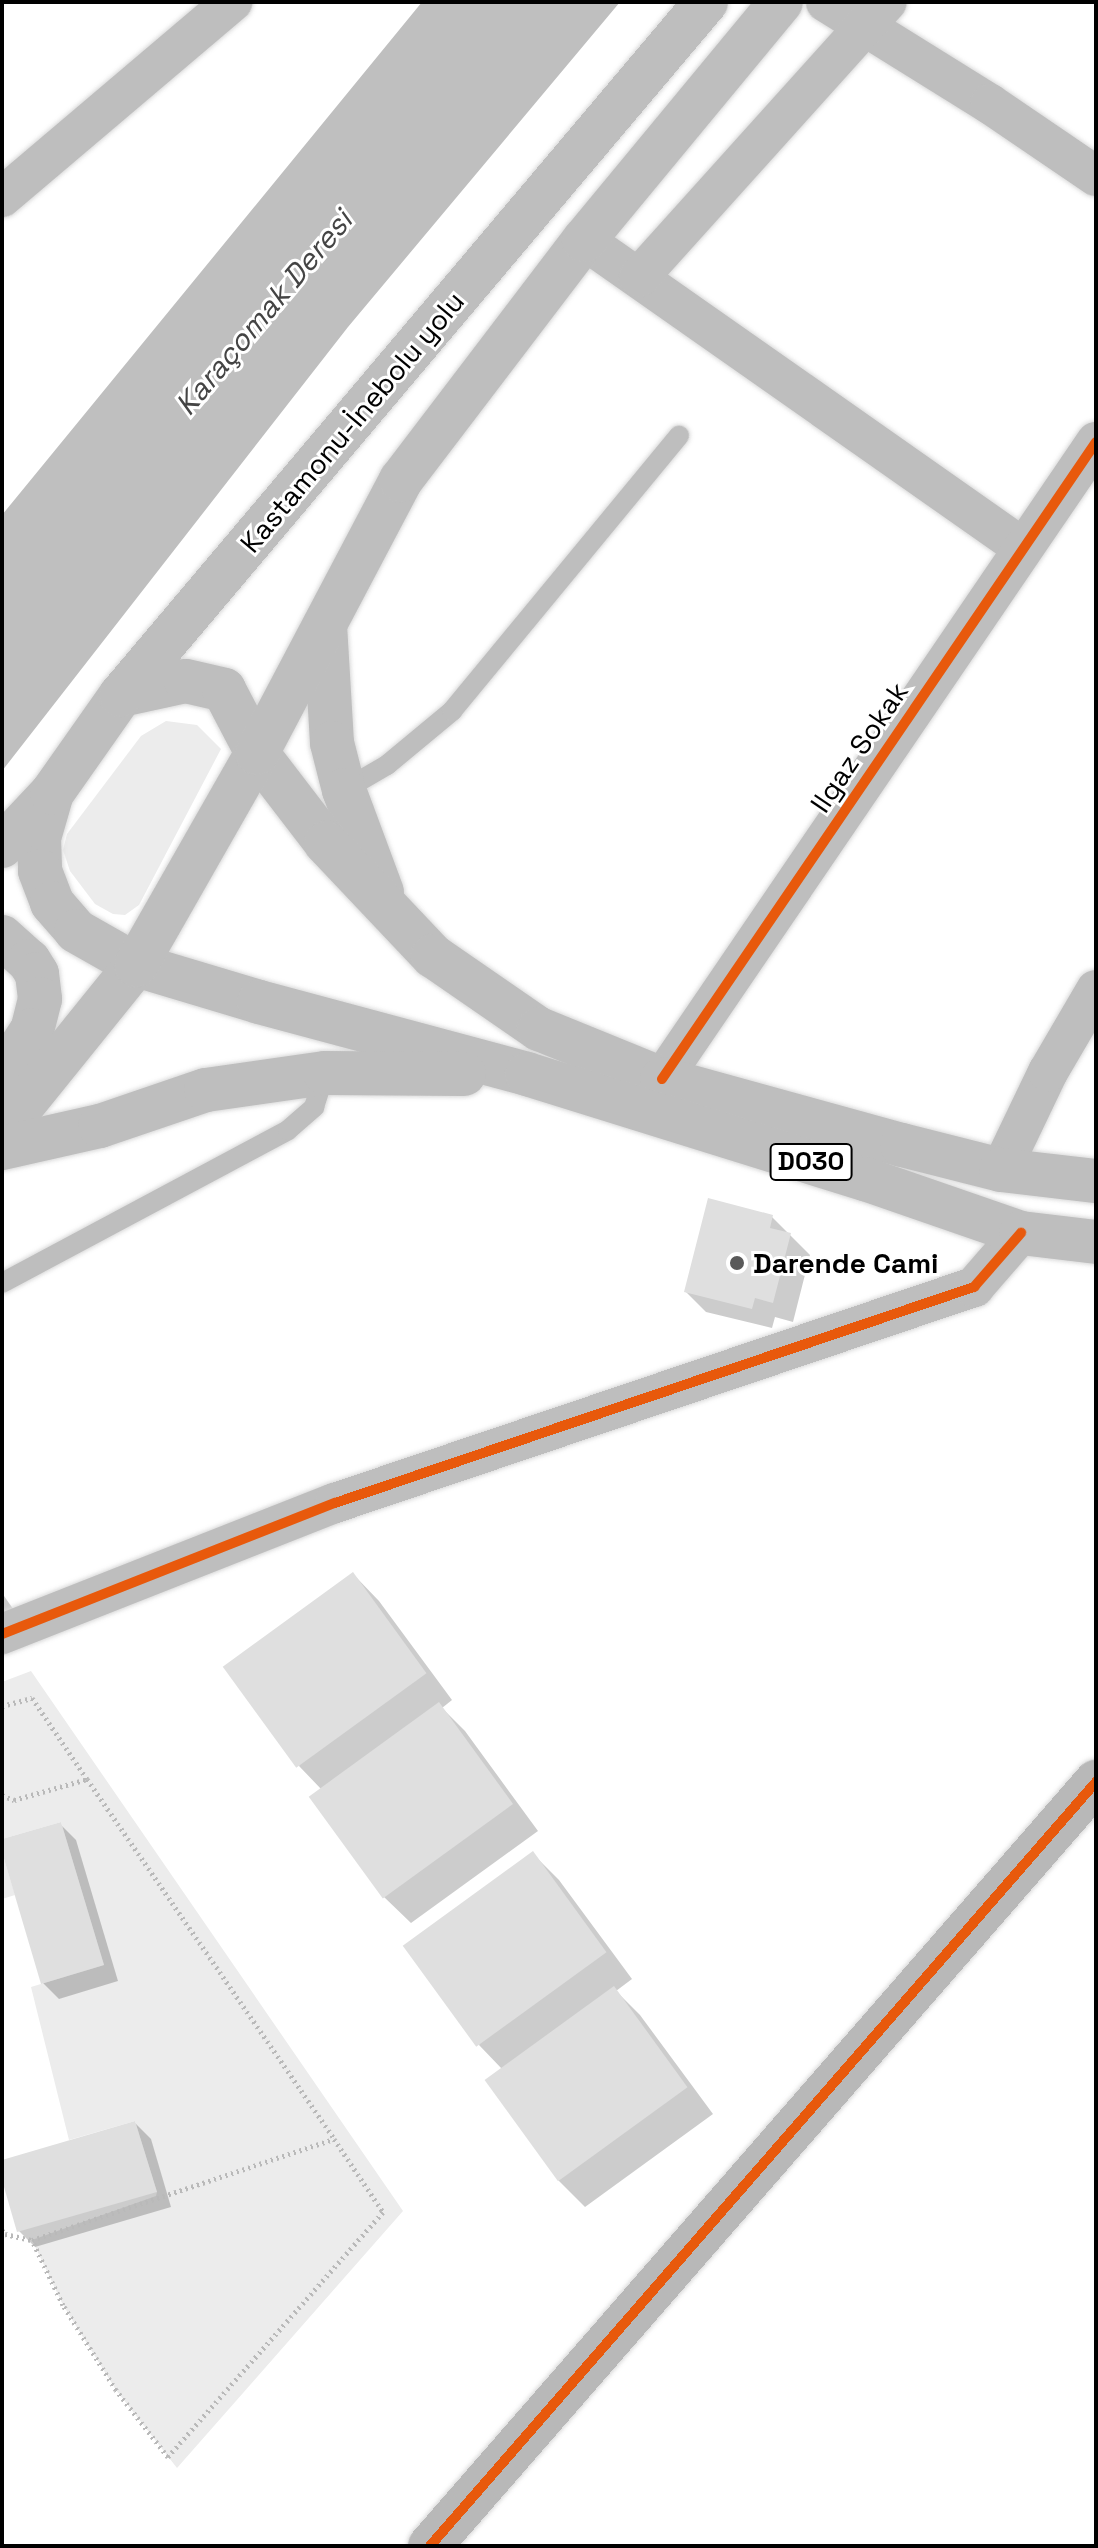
<!DOCTYPE html>
<meta charset="utf-8">
<style>
body{margin:0}
#map{position:relative;width:1098px;height:2548px;overflow:hidden;background:#fff;font-family:"Space Grotesk",sans-serif}
div>[style]{position:absolute}
[style*='--x']{left:calc(var(--x)*1px);top:calc(var(--y)*1px);width:calc(var(--w)*1px);rotate:calc(var(--a)*1deg)}
.green>*{inset:0;background:#ececec}
.water>*{inset:0;background:#bfbfbf}
.shadow>*{inset:0;background:#0003}
.building>*{inset:0;background:#dfdfdf;transform-origin:0 0}
.path>*{height:5px;margin-top:-2.5px;transform-origin:0;background:repeating-linear-gradient(90deg,#b9b9b9 0 2px,transparent 0 6px)}
.roads{filter:drop-shadow(0 0 2px #dbdbdb) drop-shadow(0 0 2px #dbdbdb)}
.lane>*{height:20px;margin:-10px;padding:0 10px;transform-origin:10px;border-radius:10px;background:#bebebe}
.street>*{height:40px;margin:-20px;padding:0 20px;transform-origin:20px;border-radius:20px;background:#bebebe}
.secondary>*{height:44px;margin:-22px;padding:0 22px;transform-origin:22px;border-radius:22px;background:#b8b8b8}
.primary>*{height:44px;margin:-22px;padding:0 22px;transform-origin:22px;border-radius:22px;background:#bebebe}
.cycleway>*{height:10px;margin:-5px;padding:0 5px;transform-origin:5px;border-radius:5px;background:#e8590c}
.dots>*{width:22px;height:22px;translate:-50% -50%;box-sizing:border-box;border:4px solid #fff;border-radius:50%}
span{translate:-50% -50%;white-space:nowrap;text-align:center;line-height:1.15;-webkit-text-stroke:6px #fff;paint-order:stroke}
.shield-label span{padding:2px 6px;background:#fff;border:2px solid;border-radius:6px;-webkit-text-stroke-width:0}
.shield-label{font-size:26px;color:#000;font-weight:700}
.street-label{font-size:28px;color:#000}
.poi-label{font-size:28px;color:#000;font-weight:700}
.left{translate:0 -50%;text-align:left}
.water-label{font-size:30px;color:#444;font-style:italic}
.frame{position:absolute;inset:0;border:4px solid #000;pointer-events:none}
</style>
<div id="map">
<div class="green">
<i style="clip-path:polygon(166px 721px,197px 725px,221px 749px,139px 905px,125px 915px,113px 914px,95px 904px,70px 871px,63px 850px,67px 834px,141px 736px)"></i>
<i style="clip-path:polygon(31px 1671px,403px 2211px,177px 2468px,116px 2390px,63px 2305px,32px 2240px,156px 2196px,157px 2192px,135px 2121px,69px 2140px,31px 1987px,104px 1965px,61px 1822px,2px 1839px,2px 1682px)"></i>
<i style="clip-path:polygon(2px 1852px,15px 1895px,2px 1899px)"></i>
</div>
<div class="water">
<i style="clip-path:polygon(422px 2px,620px 2px,348px 327px,2px 771px,2px 515px)"></i>
</div>
<div class="shadow">
<i style="clip-path:polygon(772px 1217px,810px 1255px,793px 1322px,775px 1317px,772px 1328px,706px 1312px,686px 1292px)"></i>
<i style="clip-path:polygon(353px 1574px,379px 1601px,452px 1700px,442px 1708px,465px 1731px,538px 1831px,411px 1923px,384px 1897px,322px 1790px,299px 1766px)"></i>
<i style="clip-path:polygon(2px 1593px,18px 1616px,2px 1626px)"></i>
<i style="clip-path:polygon(60px 1824px,76px 1840px,118px 1981px,59px 1999px,43px 1983px,2px 1841px)"></i>
<i style="clip-path:polygon(533px 1854px,559px 1880px,632px 1979px,616px 1991px,640px 2015px,713px 2114px,585px 2207px,559px 2181px,502px 2069px,479px 2045px)"></i>
<i style="clip-path:polygon(135px 2123px,151px 2139px,171px 2207px,35px 2247px,19px 2231px,2px 2162px)"></i>
</div>
<div class="building">
<i style="clip-path:polygon(708px 1198px,773px 1215px,770px 1228px,791px 1233px,773px 1303px,755px 1298px,752px 1309px,684px 1292px)"></i>
<i style="left:353px;top:1572px;width:125px;height:161px;rotate:54deg"></i>
<i style="left:439px;top:1702px;width:126px;height:161px;rotate:54deg"></i>
<i style="clip-path:polygon(61px 1822px,104px 1965px,41px 1984px,2px 1852px,2px 1839px)"></i>
<i style="left:533px;top:1851px;width:125px;height:161px;rotate:54deg"></i>
<i style="left:614px;top:1986px;width:125px;height:160px;rotate:54deg"></i>
<i style="clip-path:polygon(135px 2121px,157px 2192px,17px 2232px,2px 2180px,2px 2160px)"></i>
</div>
<div class="path">
<i style="--x:2;--y:1706;--w:31;--a:-15"></i>
<i style="--x:32;--y:1698;--w:98;--a:55.8"></i>
<i style="--x:87;--y:1779;--w:437;--a:55.5"></i>
<i style="--x:334;--y:2139;--w:88;--a:56.1"></i>
<i style="--x:383;--y:2212;--w:326;--a:131.3"></i>
<i style="--x:168;--y:2457;--w:85;--a:-127.8"></i>
<i style="--x:116;--y:2390;--w:100;--a:-121.9"></i>
<i style="--x:63;--y:2305;--w:72;--a:-115.5"></i>
<i style="--x:32;--y:2240;--w:318;--a:-18.5"></i>
<i style="--x:2;--y:1795;--w:13;--a:23"></i>
<i style="--x:14;--y:1800;--w:76;--a:-16"></i>
<i style="--x:2;--y:2230;--w:5;--a:53"></i>
<i style="--x:5;--y:2234;--w:28;--a:13"></i>
</div>
<div class="roads">
<div class="lane">
<i style="--x:344;--y:790;--w:50;--a:-30.2"></i>
<i style="--x:387;--y:765;--w:85;--a:-39.7"></i>
<i style="--x:452;--y:711;--w:357;--a:-50.5"></i>
<i style="--x:2;--y:1283;--w:324;--a:-28.1"></i>
<i style="--x:288;--y:1130;--w:35;--a:-41"></i>
<i style="--x:314;--y:1107;--w:36;--a:-72"></i>
</div>
<div class="street">
<i style="--x:826;--y:2;--w:193;--a:31.9"></i>
<i style="--x:990;--y:104;--w:128;--a:34.2"></i>
<i style="--x:2;--y:197;--w:302;--a:-40.3"></i>
<i style="--x:584;--y:240;--w:536;--a:35.05"></i>
<i style="--x:639;--y:277;--w:370;--a:-48"></i>
<i style="--x:662;--y:1079;--w:771;--a:-55.73"></i>
<i style="--x:1001;--y:1170;--w:109;--a:-64.4"></i>
<i style="--x:1048;--y:1072;--w:95;--a:-59.7"></i>
<i style="--x:2;--y:1634;--w:358;--a:-21.5"></i>
<i style="--x:335;--y:1503;--w:675;--a:-18.68"></i>
<i style="--x:974;--y:1287;--w:72;--a:-49"></i>
</div>
<div class="secondary">
<i style="--x:430;--y:2546;--w:1014;--a:-48.92"></i>
</div>
<div class="primary">
<i style="--x:325;--y:625;--w:118;--a:86.6"></i>
<i style="--x:332;--y:743;--w:49;--a:75.7"></i>
<i style="--x:344;--y:790;--w:109;--a:69.6"></i>
<i style="--x:121;--y:695;--w:66;--a:-12.2"></i>
<i style="--x:186;--y:681;--w:39;--a:13"></i>
<i style="--x:224;--y:690;--w:71;--a:62.4"></i>
<i style="--x:257;--y:753;--w:113;--a:52.5"></i>
<i style="--x:326;--y:843;--w:156;--a:46.6"></i>
<i style="--x:433;--y:956;--w:129;--a:34.6"></i>
<i style="--x:539;--y:1029;--w:133;--a:22.1"></i>
<i style="--x:662;--y:1079;--w:249;--a:15.4"></i>
<i style="--x:902;--y:1145;--w:102;--a:14.2"></i>
<i style="--x:1001;--y:1170;--w:96;--a:6.6"></i>
<i style="--x:52;--y:793;--w:47;--a:106.1"></i>
<i style="--x:39;--y:838;--w:33;--a:88"></i>
<i style="--x:40;--y:871;--w:34;--a:69"></i>
<i style="--x:52;--y:903;--w:37;--a:49"></i>
<i style="--x:76;--y:931;--w:69;--a:29.5"></i>
<i style="--x:136;--y:965;--w:128;--a:16.7"></i>
<i style="--x:259;--y:1002;--w:278;--a:15"></i>
<i style="--x:527;--y:1074;--w:354;--a:17.3"></i>
<i style="--x:865;--y:1179;--w:165;--a:19.1"></i>
<i style="--x:1021;--y:1233;--w:76;--a:6.8"></i>
<i style="--x:2;--y:846;--w:73;--a:-46.7"></i>
<i style="--x:52;--y:793;--w:120;--a:-54.9"></i>
<i style="--x:121;--y:695;--w:907;--a:-49.83"></i>
<i style="--x:2;--y:937;--w:36;--a:42"></i>
<i style="--x:29;--y:961;--w:15;--a:58"></i>
<i style="--x:37;--y:974;--w:25;--a:83"></i>
<i style="--x:40;--y:999;--w:32;--a:104"></i>
<i style="--x:32;--y:1030;--w:55;--a:123.1"></i>
<i style="--x:2;--y:1131;--w:213;--a:-51.1"></i>
<i style="--x:136;--y:965;--w:244;--a:-60.3"></i>
<i style="--x:257;--y:753;--w:309;--a:-62.2"></i>
<i style="--x:401;--y:480;--w:302;--a:-52.7"></i>
<i style="--x:584;--y:240;--w:309;--a:-50.4"></i>
<i style="--x:2;--y:1148;--w:100;--a:-12.7"></i>
<i style="--x:100;--y:1126;--w:112;--a:-18.8"></i>
<i style="--x:206;--y:1090;--w:120;--a:-8.1"></i>
<i style="--x:325;--y:1073;--w:139;--a:0.4"></i>
</div>
</div>
<div class="cycleway">
<i style="--x:662;--y:1079;--w:771;--a:-55.73"></i>
<i style="--x:2;--y:1634;--w:358;--a:-21.5"></i>
<i style="--x:335;--y:1503;--w:675;--a:-18.68"></i>
<i style="--x:974;--y:1287;--w:72;--a:-49"></i>
<i style="--x:430;--y:2546;--w:1014;--a:-48.92"></i>
</div>
<div class="dots">
<i style="left:737px;top:1263px;background:#595959"></i>
</div>
<div class="shield-label">
<span style="left:811px;top:1162px">D030</span>
</div>
<div class="street-label">
<span style="left:352px;top:422px;rotate:-50deg">Kastamonu-İnebolu yolu</span>
<span style="left:859px;top:747px;rotate:-56deg">Ilgaz Sokak</span>
</div>
<div class="poi-label">
<span class="left" style="left:753px;top:1263px">Darende Cami</span>
</div>
<div class="water-label">
<span style="left:264px;top:313px;rotate:-50deg">Karaçomak Deresi</span>
</div>
<div class="frame"></div>
</div>
